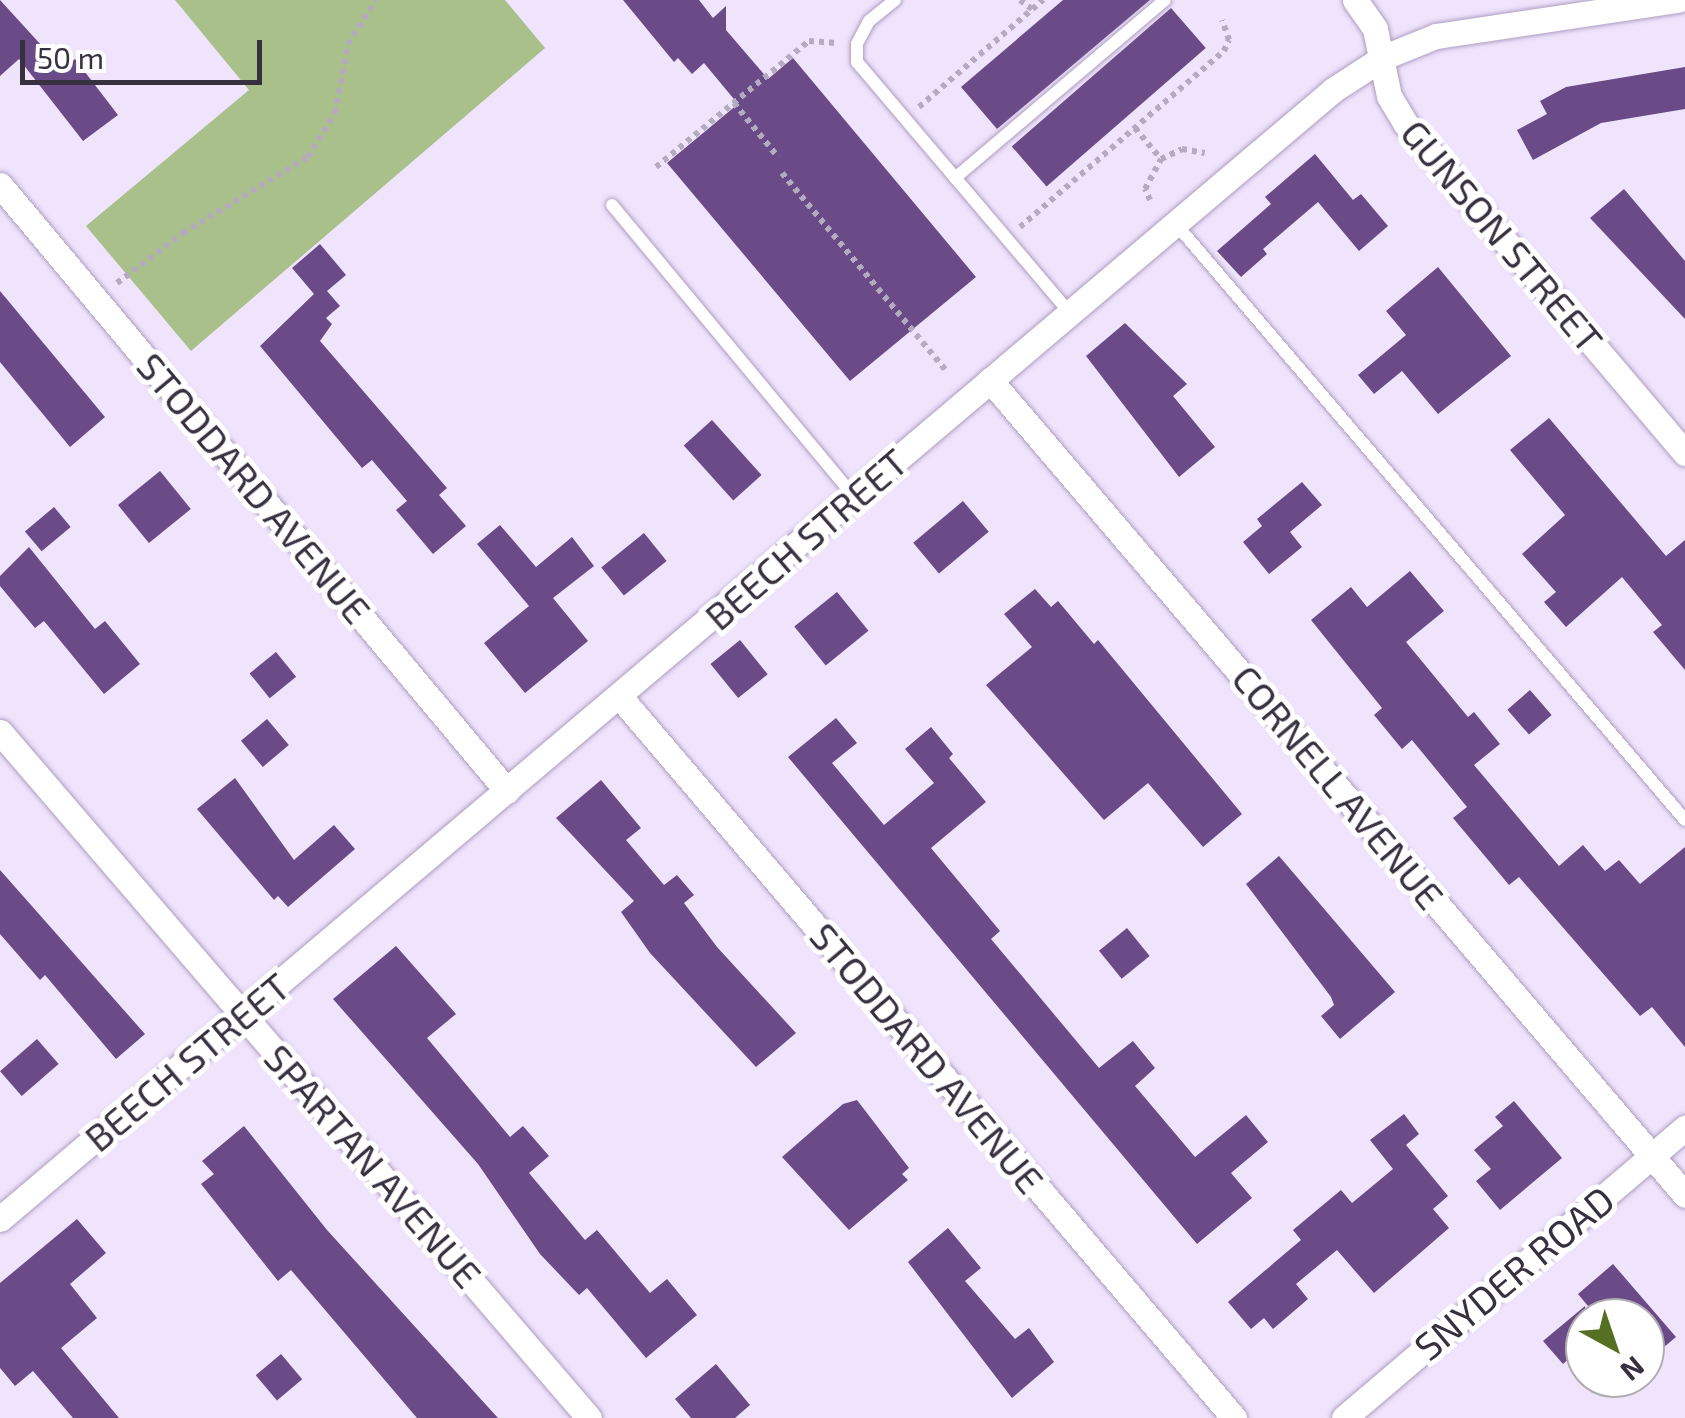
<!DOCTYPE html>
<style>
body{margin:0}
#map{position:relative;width:1685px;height:1418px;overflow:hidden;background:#efe4fc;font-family:"Exo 2",sans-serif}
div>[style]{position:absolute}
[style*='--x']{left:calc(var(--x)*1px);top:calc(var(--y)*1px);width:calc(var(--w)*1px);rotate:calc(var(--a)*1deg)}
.green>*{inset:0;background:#aac08b}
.building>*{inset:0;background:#6a4a87;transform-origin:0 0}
.path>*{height:6px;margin-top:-3px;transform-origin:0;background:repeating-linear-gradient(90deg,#b4abc0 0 5px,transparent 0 10px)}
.roads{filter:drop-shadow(0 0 2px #af9dc2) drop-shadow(0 0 2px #af9dc2)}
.service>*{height:12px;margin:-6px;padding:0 6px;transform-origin:6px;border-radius:6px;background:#fff}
.minor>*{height:25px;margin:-12.5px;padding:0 12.5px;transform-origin:12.5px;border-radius:12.5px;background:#fff}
span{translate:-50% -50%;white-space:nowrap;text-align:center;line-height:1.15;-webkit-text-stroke:10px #fff;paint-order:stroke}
.street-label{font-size:38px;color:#37303f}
.north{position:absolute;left:1565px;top:1298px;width:100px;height:100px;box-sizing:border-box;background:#fff;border:2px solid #afacb2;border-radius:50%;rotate:140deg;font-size:28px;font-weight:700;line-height:40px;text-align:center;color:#37303f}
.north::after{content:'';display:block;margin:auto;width:35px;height:45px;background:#557023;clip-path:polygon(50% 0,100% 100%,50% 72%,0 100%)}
.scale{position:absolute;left:20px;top:40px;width:242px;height:45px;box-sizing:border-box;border:5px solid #37303f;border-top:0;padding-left:12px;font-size:30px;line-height:35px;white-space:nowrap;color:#37303f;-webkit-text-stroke:8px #fff;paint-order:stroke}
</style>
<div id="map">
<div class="green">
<i style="clip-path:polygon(175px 0,505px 0,545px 48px,191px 351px,86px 226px,249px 90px)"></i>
</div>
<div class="building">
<i style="clip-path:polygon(0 0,63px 69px,75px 59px,118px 115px,83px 141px,19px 59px,0 76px)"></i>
<i style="clip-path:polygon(623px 0,699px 0,713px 18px,726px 6px,726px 30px,768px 79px,793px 58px,976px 277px,850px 381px,667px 163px,738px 104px,704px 63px,692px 74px,678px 58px,674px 62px)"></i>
<i style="clip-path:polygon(1063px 0,1150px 0,997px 129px,961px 87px)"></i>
<i style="left:1171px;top:8px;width:53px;height:211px;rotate:49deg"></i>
<i style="clip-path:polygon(1685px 67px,1685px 109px,1601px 123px,1533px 160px,1517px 130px,1547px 114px,1540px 101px,1566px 87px)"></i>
<i style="clip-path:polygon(1315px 154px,1353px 200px,1361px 194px,1388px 226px,1359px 251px,1318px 202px,1263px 249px,1267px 254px,1241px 277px,1217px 251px,1271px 204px,1265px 197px)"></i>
<i style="clip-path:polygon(1624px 189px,1685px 261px,1685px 319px,1590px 218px)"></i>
<i style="clip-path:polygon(320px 244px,346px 275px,327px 291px,340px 306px,326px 318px,332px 324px,320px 341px,447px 488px,439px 495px,466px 526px,433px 554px,396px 510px,407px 501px,372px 460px,362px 468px,260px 346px,314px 294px,292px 268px)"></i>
<i style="clip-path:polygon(1438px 267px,1511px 356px,1438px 414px,1402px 371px,1374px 394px,1358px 375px,1406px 335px,1386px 311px)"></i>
<i style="clip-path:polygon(0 291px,105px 417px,70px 447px,0 362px)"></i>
<i style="clip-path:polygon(1125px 323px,1187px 384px,1173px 396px,1215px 447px,1179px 477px,1086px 356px)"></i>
<i style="clip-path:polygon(1549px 418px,1666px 556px,1685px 540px,1685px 670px,1653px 632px,1662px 625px,1622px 577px,1566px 627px,1544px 602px,1556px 592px,1522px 554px,1565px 515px,1510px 450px)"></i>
<i style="left:712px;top:420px;width:74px;height:38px;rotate:48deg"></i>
<i style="left:160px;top:471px;width:49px;height:54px;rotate:51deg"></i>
<i style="clip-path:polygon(1302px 482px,1322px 505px,1290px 532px,1302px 547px,1269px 574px,1243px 542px,1262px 526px,1257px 519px)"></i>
<i style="left:963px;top:501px;width:40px;height:65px;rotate:50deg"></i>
<i style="left:54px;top:507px;width:26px;height:38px;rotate:50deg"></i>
<i style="clip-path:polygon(500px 525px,536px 567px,572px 537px,594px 566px,553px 598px,588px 641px,525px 693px,484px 643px,529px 606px,477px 544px)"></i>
<i style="left:644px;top:533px;width:36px;height:55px;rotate:51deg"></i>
<i style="clip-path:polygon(29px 547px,95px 629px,105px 621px,140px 664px,104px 694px,44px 621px,35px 628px,0 586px,0 576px)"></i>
<i style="clip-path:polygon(1410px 571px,1444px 611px,1406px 642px,1468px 717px,1474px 712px,1500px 744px,1474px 765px,1559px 866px,1583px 845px,1605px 871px,1619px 860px,1640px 884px,1685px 847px,1685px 1047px,1652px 1007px,1640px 1016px,1519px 877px,1509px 885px,1453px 818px,1467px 807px,1412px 740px,1402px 749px,1374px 715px,1382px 708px,1311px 620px,1351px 587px,1367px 607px)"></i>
<i style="clip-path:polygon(1035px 589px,1051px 607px,1058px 601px,1094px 644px,1098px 640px,1242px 814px,1203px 847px,1148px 783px,1104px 820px,986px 685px,1032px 647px,1004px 614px)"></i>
<i style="left:837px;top:592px;width:50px;height:55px;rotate:51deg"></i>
<i style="left:740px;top:640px;width:44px;height:38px;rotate:51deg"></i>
<i style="left:276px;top:652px;width:32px;height:34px;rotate:51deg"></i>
<i style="left:1530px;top:690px;width:33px;height:30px;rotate:49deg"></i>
<i style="clip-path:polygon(836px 718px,857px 743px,832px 763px,884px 825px,934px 783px,905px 749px,931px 727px,953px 754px,949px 758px,986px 802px,931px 848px,1000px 931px,991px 939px,1099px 1068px,1133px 1041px,1155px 1068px,1135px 1086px,1195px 1157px,1246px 1115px,1268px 1142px,1231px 1173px,1252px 1198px,1197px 1244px,788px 757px)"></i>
<i style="left:267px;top:719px;width:34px;height:34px;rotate:50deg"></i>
<i style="clip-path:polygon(235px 778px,294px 860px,334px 825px,355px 849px,288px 907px,278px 896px,274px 900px,197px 809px)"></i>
<i style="clip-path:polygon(601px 780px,641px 828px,626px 840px,664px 885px,677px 875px,694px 895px,684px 903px,717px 947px,796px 1033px,756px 1067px,650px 953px,621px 912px,634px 901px,556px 818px)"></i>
<i style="clip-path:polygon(1279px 856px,1395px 992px,1340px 1039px,1321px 1016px,1334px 1005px,1331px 997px,1246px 884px)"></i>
<i style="clip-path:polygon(0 870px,145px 1034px,116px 1059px,45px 975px,40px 980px,0 934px)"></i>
<i style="left:1127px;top:928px;width:36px;height:36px;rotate:51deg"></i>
<i style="clip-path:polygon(396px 946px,456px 1014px,427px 1038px,510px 1137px,523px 1126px,549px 1156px,529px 1173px,585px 1240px,597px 1230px,650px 1293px,667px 1279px,697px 1315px,646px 1358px,587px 1288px,579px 1295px,540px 1254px,478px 1164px,333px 999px)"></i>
<i style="left:37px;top:1039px;width:33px;height:49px;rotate:49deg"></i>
<i style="clip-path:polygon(857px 1100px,909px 1168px,902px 1174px,908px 1180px,849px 1230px,782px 1157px,843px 1104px)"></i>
<i style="clip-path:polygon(1514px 1101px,1562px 1158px,1500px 1210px,1476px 1181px,1491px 1169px,1474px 1150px,1503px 1126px,1495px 1117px)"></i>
<i style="clip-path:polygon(1404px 1114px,1419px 1134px,1406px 1145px,1448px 1196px,1433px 1209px,1449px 1228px,1374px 1293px,1337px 1250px,1296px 1284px,1308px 1299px,1273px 1329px,1264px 1318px,1251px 1329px,1228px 1302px,1301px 1240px,1293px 1230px,1341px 1190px,1352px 1203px,1393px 1169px,1370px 1140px)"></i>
<i style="clip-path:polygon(244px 1126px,327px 1230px,498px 1418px,417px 1418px,291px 1270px,278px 1281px,201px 1184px,214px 1174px,202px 1161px)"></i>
<i style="clip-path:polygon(77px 1219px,106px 1253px,70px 1284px,97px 1318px,61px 1348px,119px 1418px,73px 1418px,33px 1371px,15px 1386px,0 1368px,0 1283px)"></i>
<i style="clip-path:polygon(948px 1228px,981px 1268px,965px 1281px,1015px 1339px,1029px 1328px,1054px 1362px,1012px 1398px,908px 1262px)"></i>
<i style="clip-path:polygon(1613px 1264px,1676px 1337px,1645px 1363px,1645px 1318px,1598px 1318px,1578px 1294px)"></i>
<i style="clip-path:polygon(1585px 1306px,1585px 1345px,1563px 1364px,1543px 1341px)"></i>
<i style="left:281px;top:1354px;width:33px;height:33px;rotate:50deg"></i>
<i style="clip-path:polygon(716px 1364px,750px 1405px,735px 1418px,691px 1418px,675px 1399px)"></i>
</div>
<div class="path">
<i style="--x:1020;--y:0;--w:15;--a:37"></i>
<i style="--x:734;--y:103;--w:70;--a:50.8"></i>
<i style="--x:919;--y:107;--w:164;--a:-40.8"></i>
<i style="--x:1135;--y:128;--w:40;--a:50"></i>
<i style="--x:656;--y:167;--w:198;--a:-39.5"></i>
<i style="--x:809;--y:41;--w:27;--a:4"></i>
<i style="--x:782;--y:173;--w:259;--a:50.3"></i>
<i style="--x:1150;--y:200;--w:12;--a:-114"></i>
<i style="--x:1145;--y:189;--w:34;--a:-62"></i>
<i style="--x:1161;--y:159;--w:23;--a:-25"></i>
<i style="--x:1182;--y:149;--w:23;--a:10"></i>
<i style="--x:1020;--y:227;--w:269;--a:-40.8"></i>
<i style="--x:1224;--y:51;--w:12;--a:-66"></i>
<i style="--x:1229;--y:40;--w:21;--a:-109"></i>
<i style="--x:117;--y:283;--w:83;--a:-37.1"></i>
<i style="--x:183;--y:233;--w:146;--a:-31.3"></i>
<i style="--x:308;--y:157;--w:52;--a:-58.5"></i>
<i style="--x:335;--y:113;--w:70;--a:-79.3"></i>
<i style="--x:348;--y:44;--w:52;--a:-57.5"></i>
</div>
<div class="roads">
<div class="service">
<i style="--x:895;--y:0;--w:33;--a:141"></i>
<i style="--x:869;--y:21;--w:26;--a:118"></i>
<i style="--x:857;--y:44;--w:18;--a:90"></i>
<i style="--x:857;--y:62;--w:329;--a:49.7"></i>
<i style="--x:955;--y:178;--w:275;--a:-40.3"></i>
<i style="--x:612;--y:205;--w:381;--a:50.3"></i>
<i style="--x:1175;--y:223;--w:785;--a:49.49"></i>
</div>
<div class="minor">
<i style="--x:1355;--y:0;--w:35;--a:55"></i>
<i style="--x:1375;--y:29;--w:68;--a:78.2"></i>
<i style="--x:1389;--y:96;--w:31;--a:59"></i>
<i style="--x:1405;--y:123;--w:433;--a:49.7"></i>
<i style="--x:0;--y:185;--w:790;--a:50.08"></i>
<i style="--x:990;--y:380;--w:1071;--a:49.54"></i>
<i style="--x:620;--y:697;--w:947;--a:49.58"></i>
<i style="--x:0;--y:732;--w:904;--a:49.35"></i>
<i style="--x:0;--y:1219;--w:1747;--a:-40.26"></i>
<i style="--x:1333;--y:90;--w:61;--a:-32.9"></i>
<i style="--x:1384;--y:57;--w:56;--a:-22"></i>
<i style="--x:1436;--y:36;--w:245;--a:-8.5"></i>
<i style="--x:1344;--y:1418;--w:448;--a:-40.4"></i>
</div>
</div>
<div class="street-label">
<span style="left:1502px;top:236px;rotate:50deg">GUNSON STREET</span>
<span style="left:254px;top:488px;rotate:50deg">STODDARD AVENUE</span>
<span style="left:806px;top:539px;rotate:-41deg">BEECH STREET</span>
<span style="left:1338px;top:787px;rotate:50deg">CORNELL AVENUE</span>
<span style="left:927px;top:1058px;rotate:50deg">STODDARD AVENUE</span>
<span style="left:187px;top:1062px;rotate:-40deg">BEECH STREET</span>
<span style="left:373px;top:1166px;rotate:49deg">SPARTAN AVENUE</span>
<span style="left:1514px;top:1273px;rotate:-40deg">SNYDER ROAD</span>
</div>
<div class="north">N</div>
<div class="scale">50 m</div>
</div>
